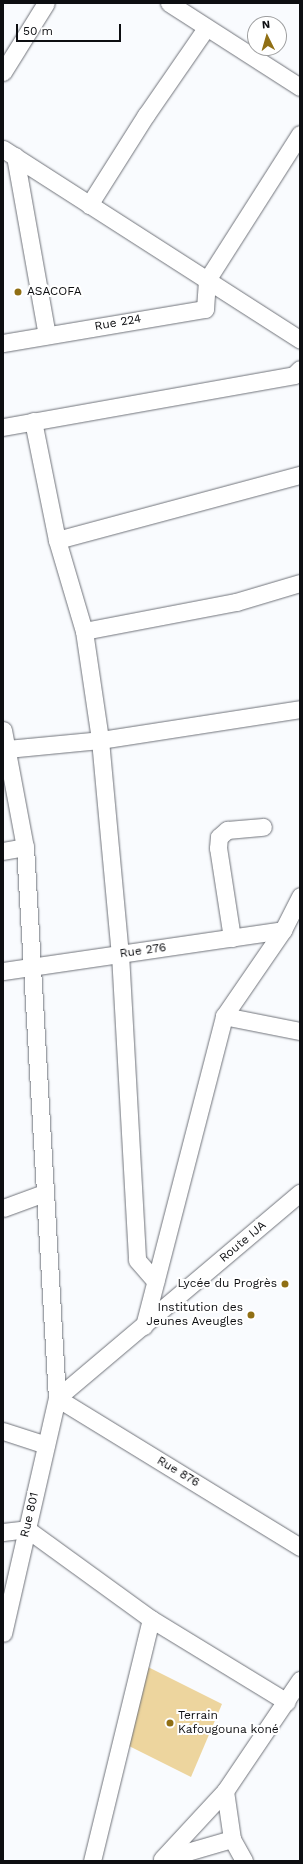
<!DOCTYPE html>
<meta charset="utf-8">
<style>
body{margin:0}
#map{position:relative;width:303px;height:1864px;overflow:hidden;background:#f9fbfe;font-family:"Work Sans",sans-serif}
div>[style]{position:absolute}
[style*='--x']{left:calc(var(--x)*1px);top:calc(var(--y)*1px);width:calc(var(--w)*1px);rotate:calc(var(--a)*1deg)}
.green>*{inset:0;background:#edd59e}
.roads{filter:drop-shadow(0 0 1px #70737a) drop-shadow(0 0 1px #70737a)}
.minor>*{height:17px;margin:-8.5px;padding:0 8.5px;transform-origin:8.5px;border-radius:8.5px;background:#fff}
.dots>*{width:11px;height:11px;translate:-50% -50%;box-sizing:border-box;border:2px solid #fff;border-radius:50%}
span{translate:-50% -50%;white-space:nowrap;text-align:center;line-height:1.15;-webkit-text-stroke:4px #fff;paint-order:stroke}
.poi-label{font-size:12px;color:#0d0e11}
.left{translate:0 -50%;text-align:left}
.right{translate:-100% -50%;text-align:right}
.street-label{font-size:12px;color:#0d0e11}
.frame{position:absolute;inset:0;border:4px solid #0d0e11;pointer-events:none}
.north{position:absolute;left:247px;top:16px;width:40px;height:40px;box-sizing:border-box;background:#fff;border:1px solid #9e9fa0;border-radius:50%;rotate:355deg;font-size:11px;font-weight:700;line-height:16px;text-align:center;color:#0d0e11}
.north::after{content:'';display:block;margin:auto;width:14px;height:18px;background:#906f14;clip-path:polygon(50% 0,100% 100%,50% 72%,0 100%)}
.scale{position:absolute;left:16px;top:24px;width:105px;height:18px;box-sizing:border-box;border:2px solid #0d0e11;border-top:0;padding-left:5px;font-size:12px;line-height:14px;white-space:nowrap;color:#0d0e11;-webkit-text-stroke:3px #fff;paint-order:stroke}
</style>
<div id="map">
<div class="green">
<i style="clip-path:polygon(146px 1666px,222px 1704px,191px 1777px,121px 1742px)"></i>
</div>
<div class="roads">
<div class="minor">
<i style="--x:169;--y:3;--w:156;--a:32.7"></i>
<i style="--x:3;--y:72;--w:81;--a:-58.1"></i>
<i style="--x:3;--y:149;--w:353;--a:32.7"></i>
<i style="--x:15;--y:156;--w:182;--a:79.9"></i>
<i style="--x:89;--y:205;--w:107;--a:-57.7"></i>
<i style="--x:146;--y:115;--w:106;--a:-55.4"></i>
<i style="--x:3;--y:343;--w:205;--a:-9.6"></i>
<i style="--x:205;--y:309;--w:29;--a:-86"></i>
<i style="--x:207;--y:280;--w:173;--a:-57.5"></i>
<i style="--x:33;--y:421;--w:121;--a:78.6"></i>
<i style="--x:57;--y:540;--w:95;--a:73.5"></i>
<i style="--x:84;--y:631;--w:110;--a:81.6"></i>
<i style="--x:100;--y:740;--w:215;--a:84.7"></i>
<i style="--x:120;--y:954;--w:306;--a:86.8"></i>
<i style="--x:137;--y:1260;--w:28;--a:49"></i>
<i style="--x:3;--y:427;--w:296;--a:-10.1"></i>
<i style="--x:294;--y:375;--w:8;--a:-45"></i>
<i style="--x:57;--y:540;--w:252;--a:-15"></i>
<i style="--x:84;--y:631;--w:155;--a:-10.8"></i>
<i style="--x:236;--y:602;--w:67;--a:-16.5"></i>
<i style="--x:3;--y:730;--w:119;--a:79.4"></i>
<i style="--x:25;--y:847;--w:552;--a:86.68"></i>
<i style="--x:57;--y:1398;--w:241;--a:102.9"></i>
<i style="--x:7;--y:749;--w:93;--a:-5.5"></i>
<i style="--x:100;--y:740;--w:202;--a:-8.8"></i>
<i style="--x:3;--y:851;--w:22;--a:-10"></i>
<i style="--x:232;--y:938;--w:91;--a:-98.8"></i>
<i style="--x:218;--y:848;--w:11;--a:-85"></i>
<i style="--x:219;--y:837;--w:11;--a:-41"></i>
<i style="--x:227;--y:830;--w:36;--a:-5"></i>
<i style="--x:3;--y:971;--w:283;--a:-8.3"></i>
<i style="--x:224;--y:1016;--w:77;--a:11.2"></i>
<i style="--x:3;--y:1208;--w:44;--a:-20.1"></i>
<i style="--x:144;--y:1326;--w:320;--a:-75.5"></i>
<i style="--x:224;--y:1016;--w:104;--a:-55.5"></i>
<i style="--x:283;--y:930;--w:38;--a:-63"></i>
<i style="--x:57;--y:1398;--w:318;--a:-40.2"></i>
<i style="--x:57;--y:1398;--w:285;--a:31.5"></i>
<i style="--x:3;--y:1431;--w:45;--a:18"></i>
<i style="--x:3;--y:1532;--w:24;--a:-7"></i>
<i style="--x:27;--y:1529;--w:153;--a:36"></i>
<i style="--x:151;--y:1619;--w:159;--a:31.4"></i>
<i style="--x:225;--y:1791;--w:49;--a:81.7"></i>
<i style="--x:232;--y:1839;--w:25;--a:61"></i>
<i style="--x:162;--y:1859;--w:93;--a:-47.2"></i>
<i style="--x:225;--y:1791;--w:134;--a:-56"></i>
<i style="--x:163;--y:1859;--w:72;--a:-16.2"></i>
<i style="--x:92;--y:1861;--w:249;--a:-76.3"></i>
</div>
</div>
<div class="dots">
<i style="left:18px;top:292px;background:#906f14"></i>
<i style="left:285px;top:1284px;background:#906f14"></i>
<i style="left:251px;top:1315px;background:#906f14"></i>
<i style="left:170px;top:1723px;background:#906f14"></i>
</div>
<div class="poi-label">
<span class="left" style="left:27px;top:292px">ASACOFA</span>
<span class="right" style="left:277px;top:1284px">Lycée du Progrès</span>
<span class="right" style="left:243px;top:1315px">Institution des<br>Jeunes Aveugles</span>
<span class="left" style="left:178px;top:1723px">Terrain<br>Kafougouna koné</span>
</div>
<div class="street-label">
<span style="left:118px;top:323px;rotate:-10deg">Rue 224</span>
<span style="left:143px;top:951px;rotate:-8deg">Rue 276</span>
<span style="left:243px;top:1242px;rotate:-40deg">Route IJA</span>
<span style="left:178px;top:1472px;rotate:31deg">Rue 876</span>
<span style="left:30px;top:1515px;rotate:-77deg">Rue 801</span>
</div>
<div class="frame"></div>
<div class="north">N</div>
<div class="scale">50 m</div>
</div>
